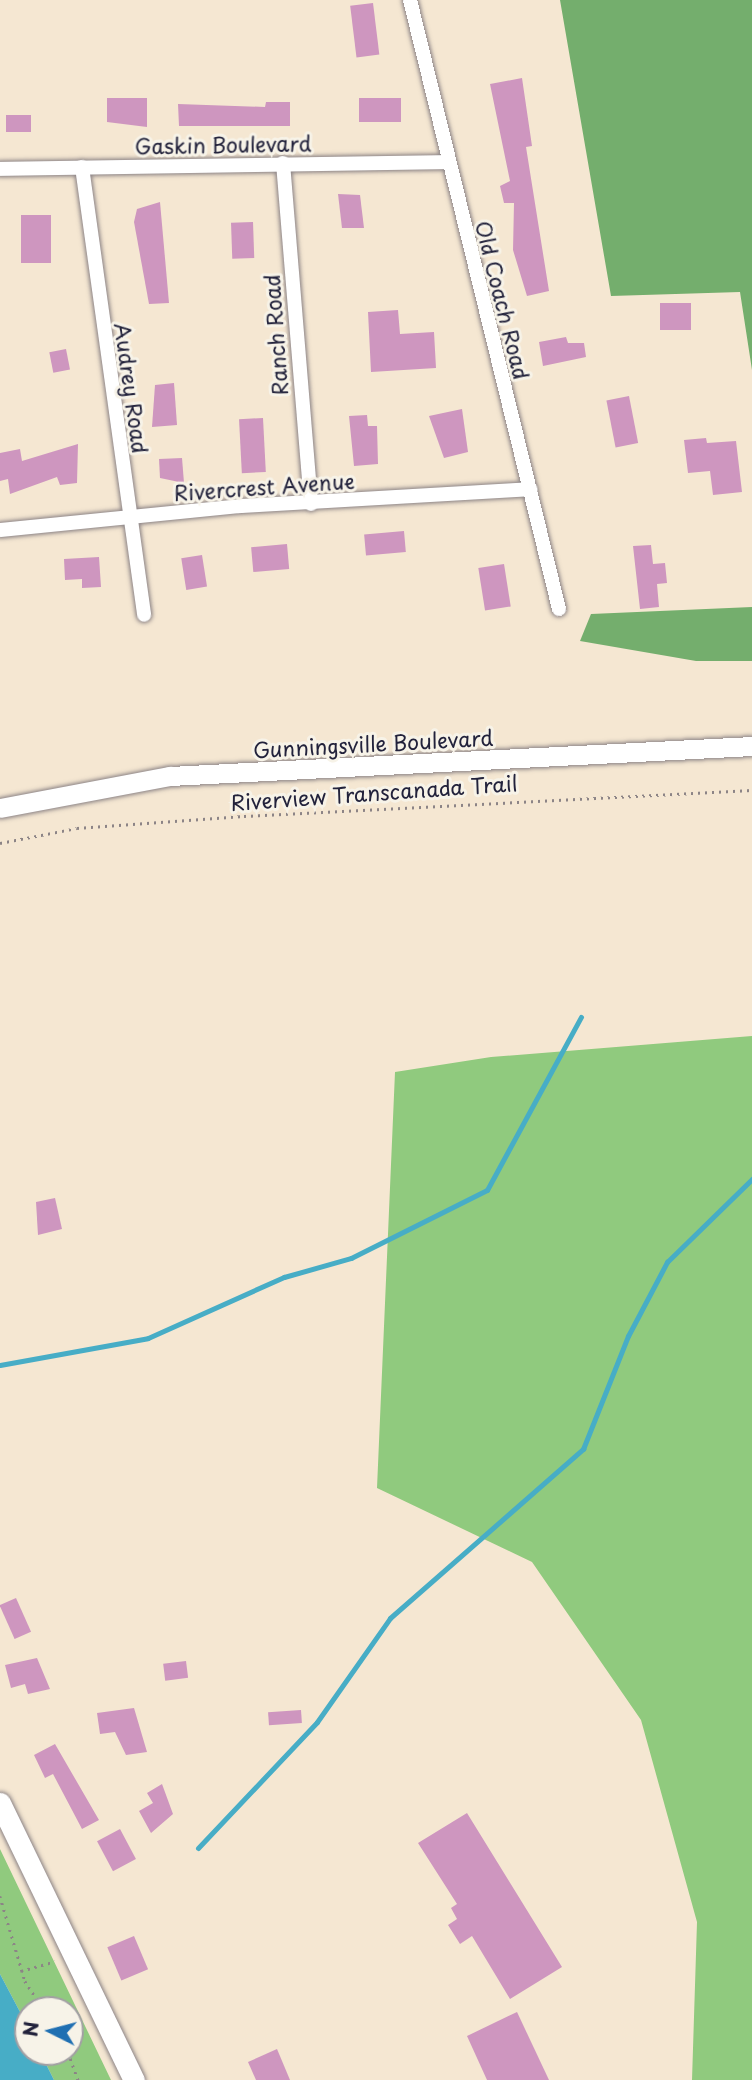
<!DOCTYPE html>
<style>
body{margin:0}
#map{position:relative;width:752px;height:2080px;overflow:hidden;background:#f5e7d2;font-family:"Playpen Sans",sans-serif}
div>[style]{position:absolute}
[style*='--x']{left:calc(var(--x)*1px);top:calc(var(--y)*1px);width:calc(var(--w)*1px);rotate:calc(var(--a)*1deg)}
.green>*{inset:0;background:#90ca7e}
.forest>*{inset:0;background:#74ae6d}
.water>*{inset:0;background:#47adc6}
.stream>*{height:5px;margin:-2.5px;padding:0 2.5px;transform-origin:2.5px;border-radius:2.5px;background:#47adc6}
.building>*{inset:0;background:#ce96bf;transform-origin:0 0}
.path>*{height:2.5px;margin-top:-1.25px;transform-origin:0;background:repeating-linear-gradient(90deg,#8c8486 0 2px,transparent 0 7px)}
.roads{filter:drop-shadow(0 0 2px #8c8486) drop-shadow(0 0 2px #8c8486)}
.minor>*{height:14px;margin:-7px;padding:0 7px;transform-origin:7px;border-radius:7px;background:#fff}
.secondary>*{height:19px;margin:-9.5px;padding:0 9.5px;transform-origin:9.5px;border-radius:9.5px;background:#fff}
.primary>*{height:21px;margin:-10.5px;padding:0 10.5px;transform-origin:10.5px;border-radius:10.5px;background:#fff}
span{translate:-50% -50%;white-space:nowrap;text-align:center;line-height:1.15;-webkit-text-stroke:6px #f7f3e8;paint-order:stroke}
.street-label{font-size:21px;color:#22223b}
.north{position:absolute;left:14px;top:1996px;width:70px;height:70px;box-sizing:border-box;background:#f7f3e8;border:2px solid #a29fa3;border-radius:50%;rotate:276deg;font-size:19px;font-weight:700;line-height:28px;text-align:center;color:#22223b}
.north::after{content:'';display:block;margin:auto;width:24px;height:32px;background:#1f6fb2;clip-path:polygon(50% 0,100% 100%,50% 72%,0 100%)}
</style>
<div id="map">
<div class="green">
<i style="clip-path:polygon(752px 1036px,752px 2080px,692px 2080px,697px 1922px,641px 1720px,532px 1562px,377px 1488px,395px 1072px,491px 1057px)"></i>
<i style="clip-path:polygon(0 1849px,111px 2080px,54px 2080px,40px 2052px,70px 2052px,70px 2010px,28px 2010px,28px 2027px,0 1974px)"></i>
</div>
<div class="forest">
<i style="clip-path:polygon(560px 0,752px 0,752px 370px,740px 292px,611px 296px)"></i>
<i style="clip-path:polygon(752px 607px,752px 661px,696px 661px,580px 641px,591px 614px)"></i>
</div>
<div class="water">
<i style="clip-path:polygon(0 1974px,28px 2027px,28px 2052px,40px 2052px,54px 2080px,0 2080px)"></i>
</div>
<div class="stream">
<i style="--x:0;--y:1365;--w:150;--a:-10.3"></i>
<i style="--x:148;--y:1338;--w:149;--a:-24.2"></i>
<i style="--x:284;--y:1277;--w:70;--a:-15.8"></i>
<i style="--x:351;--y:1258;--w:152;--a:-26.6"></i>
<i style="--x:487;--y:1190;--w:197;--a:-61.5"></i>
<i style="--x:198;--y:1848;--w:173;--a:-46.6"></i>
<i style="--x:317;--y:1722;--w:127;--a:-54.9"></i>
<i style="--x:390;--y:1618;--w:257;--a:-41.2"></i>
<i style="--x:583;--y:1449;--w:122;--a:-68.3"></i>
<i style="--x:628;--y:1336;--w:84;--a:-62.2"></i>
<i style="--x:667;--y:1262;--w:119;--a:-44.3"></i>
</div>
<div class="building">
<i style="left:373px;top:3px;width:52px;height:23px;rotate:83deg"></i>
<i style="clip-path:polygon(522px 78px,532px 146px,526px 147px,549px 291px,527px 296px,513px 250px,514px 203px,504px 203px,500px 186px,510px 181px,490px 84px)"></i>
<i style="clip-path:polygon(107px 98px,147px 98px,147px 127px,107px 122px)"></i>
<i style="left:401px;top:98px;width:24px;height:42px;rotate:90deg"></i>
<i style="clip-path:polygon(266px 102px,290px 102px,290px 126px,179px 126px,178px 104px,265px 107px)"></i>
<i style="left:6px;top:115px;width:25px;height:17px"></i>
<i style="clip-path:polygon(338px 194px,360px 195px,364px 228px,342px 228px)"></i>
<i style="clip-path:polygon(160px 202px,169px 303px,149px 304px,134px 222px,137px 209px)"></i>
<i style="left:21px;top:215px;width:30px;height:48px"></i>
<i style="left:253px;top:222px;width:36px;height:22px;rotate:88deg"></i>
<i style="left:660px;top:303px;width:31px;height:27px"></i>
<i style="clip-path:polygon(398px 310px,400px 334px,434px 332px,436px 368px,371px 372px,368px 312px)"></i>
<i style="clip-path:polygon(566px 337px,568px 343px,584px 343px,586px 357px,543px 366px,539px 342px)"></i>
<i style="left:66px;top:349px;width:21px;height:17px;rotate:79deg"></i>
<i style="clip-path:polygon(174px 383px,177px 425px,152px 427px,155px 385px)"></i>
<i style="left:629px;top:396px;width:48px;height:23px;rotate:79deg"></i>
<i style="clip-path:polygon(462px 409px,468px 452px,444px 458px,429px 416px)"></i>
<i style="clip-path:polygon(367px 415px,368px 426px,377px 426px,378px 464px,354px 466px,349px 416px)"></i>
<i style="left:263px;top:418px;width:54px;height:24px;rotate:87deg"></i>
<i style="clip-path:polygon(706px 438px,707px 443px,736px 441px,742px 492px,713px 495px,710px 471px,688px 473px,684px 440px)"></i>
<i style="clip-path:polygon(78px 444px,77px 483px,60px 485px,57px 477px,10px 494px,8px 479px,0 481px,0 453px,20px 449px,22px 461px)"></i>
<i style="clip-path:polygon(182px 458px,184px 483px,160px 478px,159px 459px)"></i>
<i style="left:404px;top:531px;width:21px;height:40px;rotate:85deg"></i>
<i style="left:287px;top:544px;width:25px;height:36px;rotate:85deg"></i>
<i style="clip-path:polygon(651px 545px,653px 564px,665px 563px,667px 583px,657px 584px,659px 607px,640px 609px,633px 546px)"></i>
<i style="left:202px;top:555px;width:32px;height:21px;rotate:81deg"></i>
<i style="clip-path:polygon(99px 557px,101px 587px,82px 588px,82px 579px,65px 580px,64px 559px)"></i>
<i style="left:504px;top:564px;width:43px;height:26px;rotate:81deg"></i>
<i style="clip-path:polygon(55px 1198px,62px 1229px,38px 1235px,36px 1202px)"></i>
<i style="left:16px;top:1598px;width:37px;height:18px;rotate:66deg"></i>
<i style="clip-path:polygon(37px 1658px,50px 1689px,28px 1694px,25px 1684px,11px 1688px,5px 1665px)"></i>
<i style="left:186px;top:1661px;width:17px;height:23px;rotate:83deg"></i>
<i style="clip-path:polygon(134px 1708px,147px 1752px,126px 1755px,115px 1732px,100px 1734px,97px 1713px)"></i>
<i style="left:301px;top:1710px;width:13px;height:33px;rotate:86deg"></i>
<i style="clip-path:polygon(55px 1744px,99px 1820px,82px 1829px,53px 1774px,45px 1778px,34px 1755px)"></i>
<i style="clip-path:polygon(162px 1784px,173px 1814px,151px 1833px,139px 1811px,153px 1803px,147px 1793px)"></i>
<i style="clip-path:polygon(467px 1813px,562px 1967px,510px 1999px,472px 1936px,460px 1944px,448px 1925px,457px 1919px,451px 1908px,457px 1904px,418px 1843px)"></i>
<i style="left:120px;top:1829px;width:34px;height:26px;rotate:62deg"></i>
<i style="left:134px;top:1936px;width:36px;height:29px;rotate:67deg"></i>
<i style="clip-path:polygon(517px 2012px,549px 2080px,487px 2080px,467px 2036px)"></i>
<i style="clip-path:polygon(277px 2049px,290px 2080px,256px 2080px,248px 2062px)"></i>
</div>
<div class="path">
<i style="--x:0;--y:843;--w:78;--a:-11"></i>
<i style="--x:77;--y:828;--w:167;--a:-4.1"></i>
<i style="--x:244;--y:816;--w:509;--a:-2.93"></i>
<i style="--x:0;--y:1896;--w:89;--a:73.6"></i>
<i style="--x:25;--y:1981;--w:35;--a:57"></i>
<i style="--x:21;--y:1971;--w:35;--a:-16"></i>
<i style="--x:68;--y:2052;--w:30;--a:70"></i>
</div>
<div class="roads">
<div class="minor">
<i style="--x:410;--y:0;--w:627;--a:76.25"></i>
<i style="--x:283;--y:163;--w:342;--a:85.3"></i>
<i style="--x:82;--y:167;--w:452;--a:82.1"></i>
<i style="--x:0;--y:169;--w:446;--a:-0.9"></i>
<i style="--x:0;--y:530;--w:241;--a:-5.7"></i>
<i style="--x:240;--y:506;--w:291;--a:-3.3"></i>
</div>
<div class="secondary">
<i style="--x:0;--y:808;--w:173;--a:-10.7"></i>
<i style="--x:170;--y:776;--w:583;--a:-2.95"></i>
</div>
<div class="primary">
<i style="--x:0;--y:1803;--w:308;--a:64.2"></i>
</div>
</div>
<div class="street-label">
<span style="left:223px;top:144px;rotate:-1deg">Gaskin Boulevard</span>
<span style="left:503px;top:300px;rotate:76deg">Old Coach Road</span>
<span style="left:275px;top:335px;rotate:-94deg">Ranch Road</span>
<span style="left:132px;top:388px;rotate:82deg">Audrey Road</span>
<span style="left:264px;top:486px;rotate:-4deg">Rivercrest Avenue</span>
<span style="left:373px;top:743px;rotate:-3deg">Gunningsville Boulevard</span>
<span style="left:374px;top:792px;rotate:-4deg">Riverview Transcanada Trail</span>
</div>
<div class="north">N</div>
</div>
